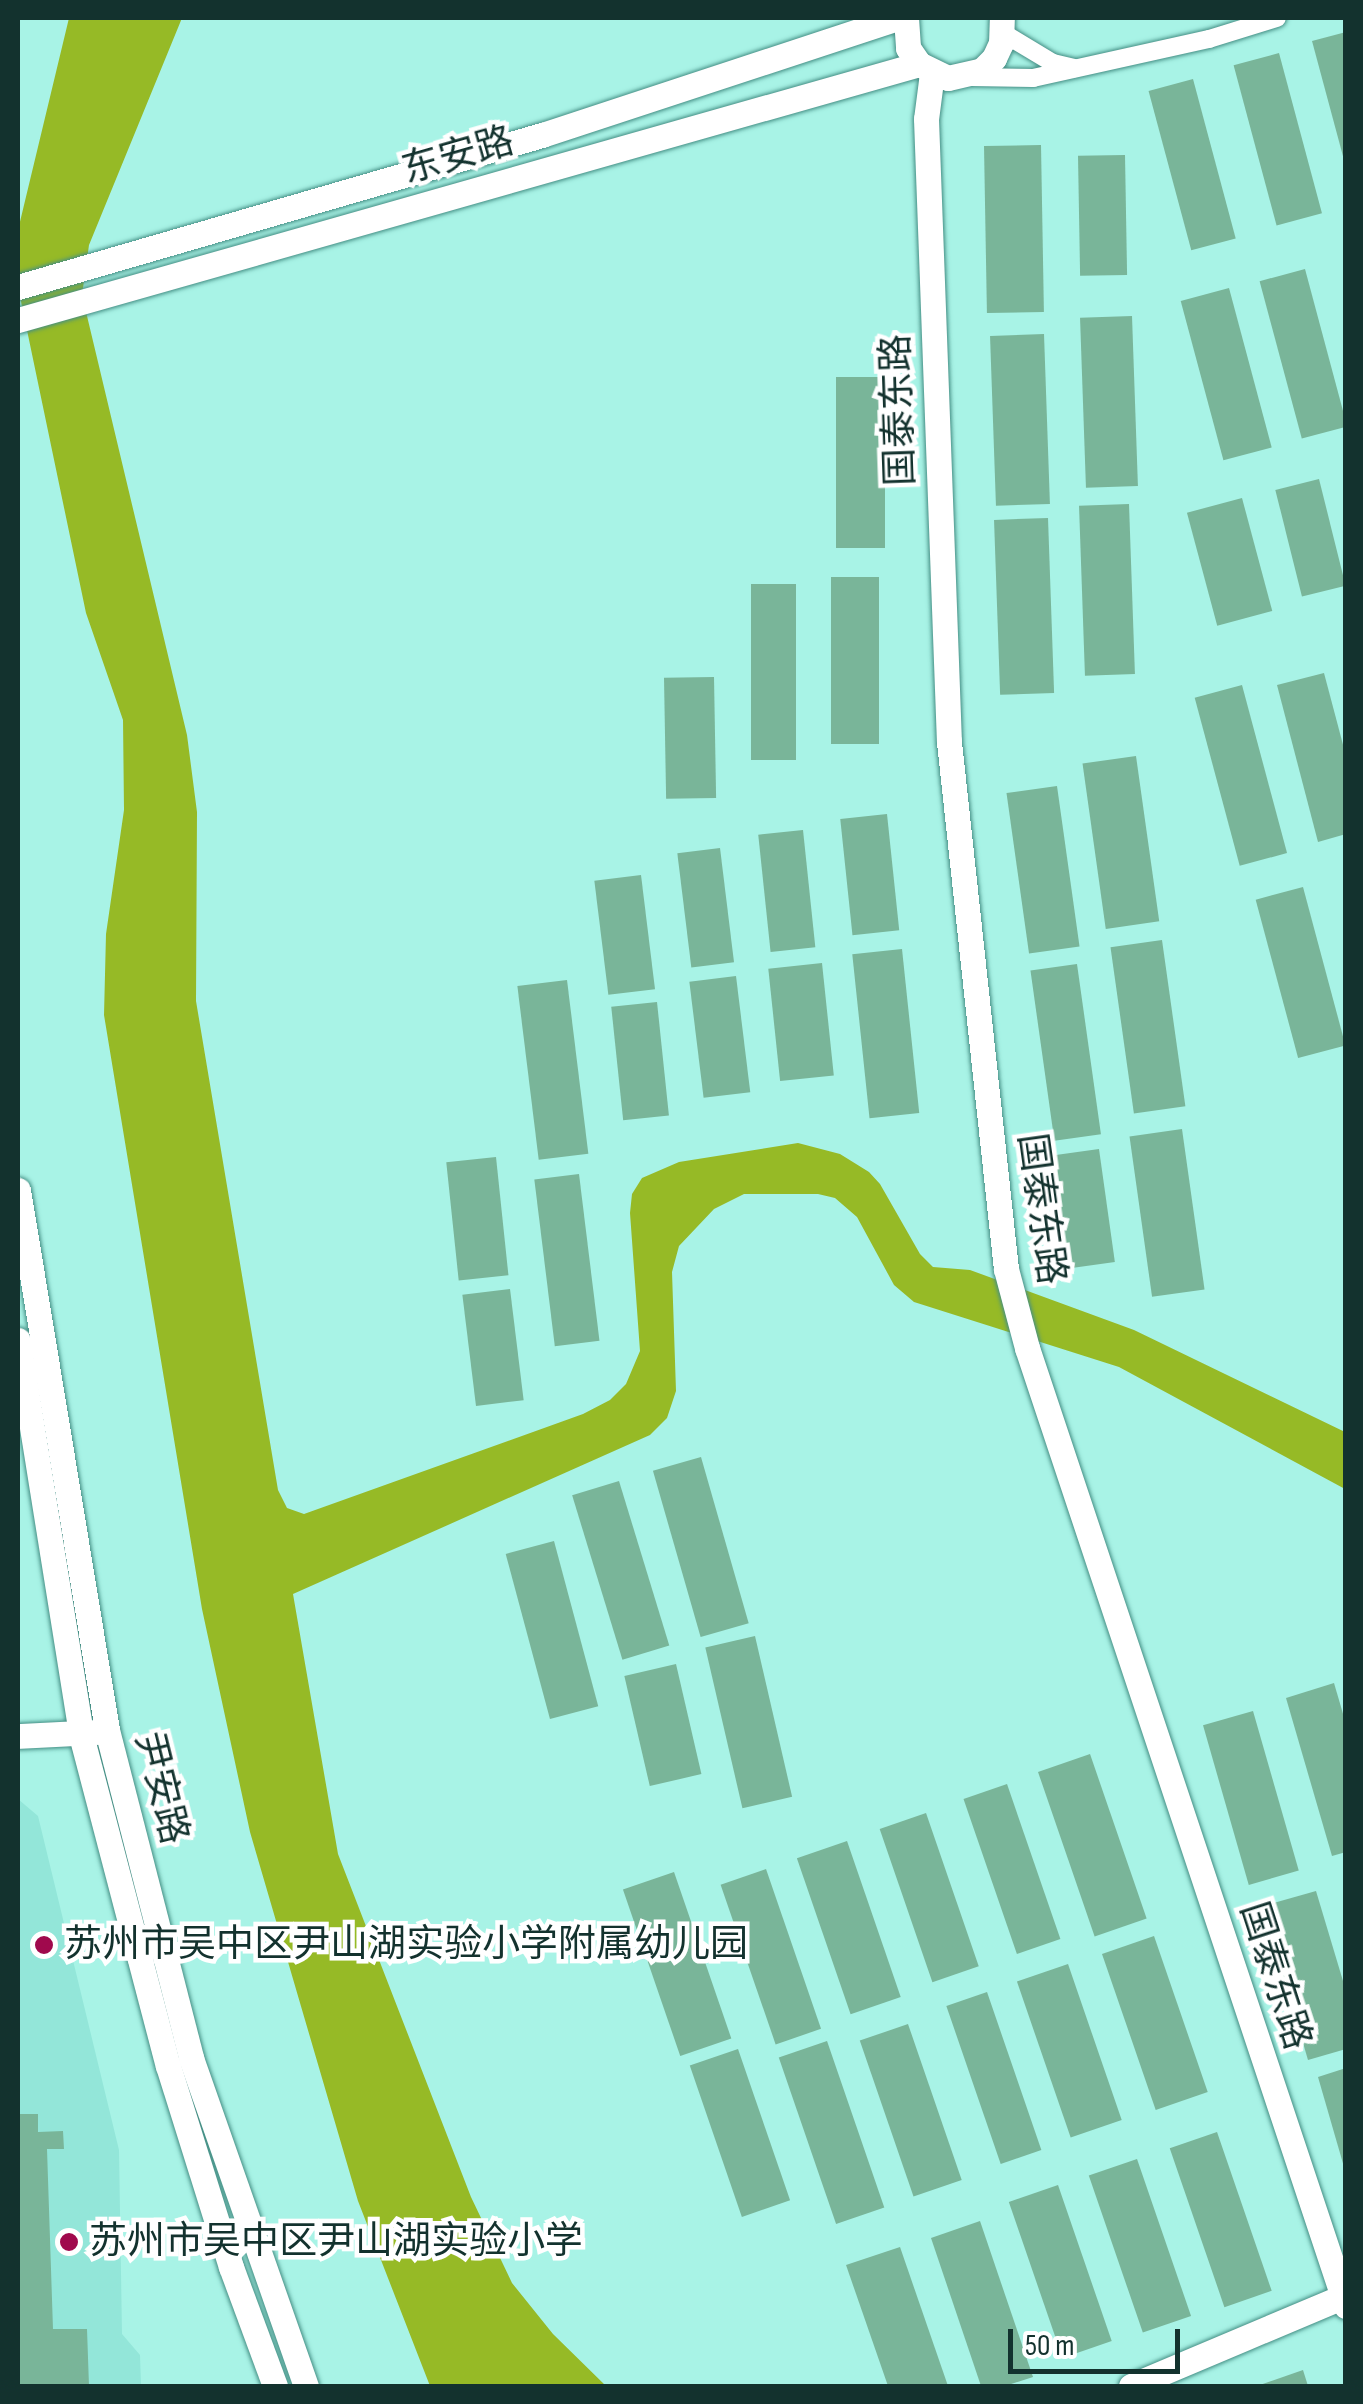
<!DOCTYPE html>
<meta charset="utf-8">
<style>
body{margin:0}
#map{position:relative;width:1363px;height:2404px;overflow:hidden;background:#a8f3e6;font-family:"Sofia Sans Condensed","Noto Sans SC",sans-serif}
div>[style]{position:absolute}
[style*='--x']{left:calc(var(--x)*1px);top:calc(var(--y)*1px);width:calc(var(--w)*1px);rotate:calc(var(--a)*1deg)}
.built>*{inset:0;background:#93e6d9}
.water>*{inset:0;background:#96ba26}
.building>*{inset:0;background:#79b599;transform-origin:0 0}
.roads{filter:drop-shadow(0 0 2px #448e84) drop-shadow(0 0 2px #448e84)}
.street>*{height:18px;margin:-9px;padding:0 9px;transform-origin:9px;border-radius:9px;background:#fff}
.secondary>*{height:25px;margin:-12.5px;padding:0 12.5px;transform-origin:12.5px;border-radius:12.5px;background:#fff}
.dots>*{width:28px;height:28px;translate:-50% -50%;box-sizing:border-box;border:5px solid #fff;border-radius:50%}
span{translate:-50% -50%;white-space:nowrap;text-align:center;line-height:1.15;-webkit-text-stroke:9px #fff;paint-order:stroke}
.street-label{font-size:38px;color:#13322e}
.poi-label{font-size:38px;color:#13322e}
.left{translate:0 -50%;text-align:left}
.frame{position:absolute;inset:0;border:20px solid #13322e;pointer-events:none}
.scale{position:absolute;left:1008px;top:2329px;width:172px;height:45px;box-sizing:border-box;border:5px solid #13322e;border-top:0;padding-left:12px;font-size:30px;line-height:35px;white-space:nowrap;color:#13322e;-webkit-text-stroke:8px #fff;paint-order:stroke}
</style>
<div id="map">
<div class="built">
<i style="clip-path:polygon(18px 1799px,38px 1816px,119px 2150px,122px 2334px,140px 2355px,141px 2386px,18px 2386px)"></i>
</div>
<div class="water">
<i style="clip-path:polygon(69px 18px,182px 18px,89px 245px,82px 295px,187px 735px,197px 812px,196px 1001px,278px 1490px,287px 1508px,304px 1514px,583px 1414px,610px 1400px,626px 1384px,640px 1351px,630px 1213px,632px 1194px,642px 1178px,679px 1162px,798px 1143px,840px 1154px,869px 1172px,880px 1184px,920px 1254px,933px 1267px,970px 1270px,1134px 1330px,1345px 1432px,1345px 1489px,1119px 1367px,914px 1302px,894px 1285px,857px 1217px,835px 1198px,818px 1194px,744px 1194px,714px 1209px,679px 1246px,672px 1272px,676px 1391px,667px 1418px,650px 1435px,293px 1594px,338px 1854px,471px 2197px,512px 2283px,553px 2334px,606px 2386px,430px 2386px,358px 2201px,250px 1832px,202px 1609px,104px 1015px,106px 934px,124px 810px,123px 720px,86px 613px,18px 287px,18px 230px)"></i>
</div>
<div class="building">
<i style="clip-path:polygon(1346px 32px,1346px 160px,1344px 160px,1312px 41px)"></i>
<i style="left:1279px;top:53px;width:166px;height:47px;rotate:75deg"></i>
<i style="left:1193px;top:79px;width:165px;height:46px;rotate:75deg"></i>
<i style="left:1041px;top:145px;width:167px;height:57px;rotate:89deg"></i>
<i style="left:1125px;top:155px;width:120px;height:47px;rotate:89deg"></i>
<i style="left:1305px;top:269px;width:163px;height:47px;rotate:75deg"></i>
<i style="left:1229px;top:288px;width:165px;height:50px;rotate:75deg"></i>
<i style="left:1132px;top:316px;width:170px;height:52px;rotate:88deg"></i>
<i style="left:1044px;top:334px;width:170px;height:54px;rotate:88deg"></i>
<i style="left:836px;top:377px;width:49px;height:171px"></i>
<i style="left:1319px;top:479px;width:110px;height:45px;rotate:76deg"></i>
<i style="left:1242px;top:498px;width:117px;height:57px;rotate:75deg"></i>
<i style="left:1129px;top:504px;width:170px;height:50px;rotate:88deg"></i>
<i style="left:1048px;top:518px;width:175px;height:54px;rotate:88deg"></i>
<i style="left:831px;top:577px;width:48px;height:167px"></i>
<i style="left:751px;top:584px;width:45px;height:176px"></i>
<i style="clip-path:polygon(1324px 673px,1346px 756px,1346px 834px,1318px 842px,1277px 685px)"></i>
<i style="left:714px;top:677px;width:121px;height:50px;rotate:89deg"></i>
<i style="left:1242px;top:685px;width:174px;height:49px;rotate:75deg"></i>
<i style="left:1136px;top:756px;width:167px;height:54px;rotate:82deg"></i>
<i style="left:1057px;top:786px;width:162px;height:51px;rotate:82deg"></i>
<i style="left:887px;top:814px;width:117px;height:47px;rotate:84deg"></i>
<i style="left:803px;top:830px;width:118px;height:45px;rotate:84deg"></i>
<i style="left:720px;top:848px;width:115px;height:43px;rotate:83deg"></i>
<i style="left:641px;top:875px;width:115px;height:47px;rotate:83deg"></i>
<i style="left:1303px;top:887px;width:164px;height:49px;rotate:75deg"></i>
<i style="left:1162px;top:940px;width:168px;height:52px;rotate:82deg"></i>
<i style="left:902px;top:949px;width:165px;height:50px;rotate:84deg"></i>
<i style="left:822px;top:963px;width:113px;height:54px;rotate:84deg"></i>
<i style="left:1077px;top:964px;width:172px;height:47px;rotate:82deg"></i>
<i style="left:736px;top:976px;width:117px;height:47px;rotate:83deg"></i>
<i style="left:567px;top:980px;width:175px;height:50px;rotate:83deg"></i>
<i style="left:657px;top:1002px;width:114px;height:46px;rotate:84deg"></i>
<i style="left:1182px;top:1129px;width:162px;height:53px;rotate:82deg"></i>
<i style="left:1099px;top:1149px;width:114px;height:49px;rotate:82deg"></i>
<i style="left:496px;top:1157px;width:119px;height:50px;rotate:84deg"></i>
<i style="left:579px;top:1174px;width:168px;height:45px;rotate:83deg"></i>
<i style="left:510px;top:1289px;width:112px;height:48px;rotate:83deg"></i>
<i style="left:701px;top:1457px;width:173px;height:50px;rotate:74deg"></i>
<i style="left:619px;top:1481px;width:172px;height:49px;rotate:73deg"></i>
<i style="left:554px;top:1541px;width:171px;height:50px;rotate:75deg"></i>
<i style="left:755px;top:1636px;width:165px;height:51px;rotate:77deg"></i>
<i style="left:676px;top:1664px;width:113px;height:53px;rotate:77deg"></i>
<i style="clip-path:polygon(1334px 1683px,1346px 1724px,1346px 1852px,1332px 1856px,1286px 1698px)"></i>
<i style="left:1253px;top:1711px;width:166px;height:52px;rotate:74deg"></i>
<i style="left:1090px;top:1754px;width:174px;height:55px;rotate:71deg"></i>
<i style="left:1007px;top:1784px;width:164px;height:46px;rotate:71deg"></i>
<i style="left:926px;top:1813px;width:162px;height:49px;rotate:71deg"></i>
<i style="left:847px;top:1841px;width:165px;height:53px;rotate:71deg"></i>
<i style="left:766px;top:1869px;width:169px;height:48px;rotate:71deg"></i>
<i style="left:674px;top:1872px;width:176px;height:54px;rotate:71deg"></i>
<i style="clip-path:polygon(1316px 1891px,1346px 1991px,1346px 2049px,1308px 2060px,1263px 1906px)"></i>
<i style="left:1154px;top:1936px;width:165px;height:55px;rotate:71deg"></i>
<i style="left:1068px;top:1964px;width:165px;height:54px;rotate:71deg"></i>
<i style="left:987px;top:1992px;width:167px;height:43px;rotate:71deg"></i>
<i style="left:908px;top:2024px;width:165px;height:51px;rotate:71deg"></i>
<i style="left:827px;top:2041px;width:176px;height:51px;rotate:71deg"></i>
<i style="left:738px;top:2049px;width:160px;height:51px;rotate:71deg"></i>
<i style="clip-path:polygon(1346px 2068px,1346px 2167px,1344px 2167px,1318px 2077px)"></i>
<i style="clip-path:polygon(18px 2114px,38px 2114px,38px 2132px,63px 2131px,64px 2149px,47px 2149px,53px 2329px,87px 2329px,89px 2386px,18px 2386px)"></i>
<i style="left:1217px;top:2132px;width:168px;height:50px;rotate:71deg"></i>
<i style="left:1137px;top:2159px;width:166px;height:51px;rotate:71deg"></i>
<i style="left:1058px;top:2185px;width:165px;height:52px;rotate:71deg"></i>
<i style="clip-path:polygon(980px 2221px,1033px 2377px,1005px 2386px,981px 2386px,931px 2238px)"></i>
<i style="clip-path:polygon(900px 2247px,948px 2386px,888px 2386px,846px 2265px)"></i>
<i style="clip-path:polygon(1303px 2370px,1308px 2386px,1257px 2386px)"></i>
</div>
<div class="roads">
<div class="street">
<i style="--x:1003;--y:33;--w:58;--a:31"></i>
<i style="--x:1053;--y:63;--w:23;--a:13"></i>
<i style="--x:971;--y:77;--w:62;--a:0.9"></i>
<i style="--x:1033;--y:78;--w:180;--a:-12.5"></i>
<i style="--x:1209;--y:39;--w:71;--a:-17.2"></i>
</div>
<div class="secondary">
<i style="--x:906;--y:18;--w:30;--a:86"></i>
<i style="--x:908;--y:48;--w:19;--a:55"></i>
<i style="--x:919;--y:64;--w:32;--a:26"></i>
<i style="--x:948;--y:78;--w:35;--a:-13"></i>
<i style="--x:982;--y:70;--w:17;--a:-45"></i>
<i style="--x:994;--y:58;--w:17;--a:-65"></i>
<i style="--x:1001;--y:43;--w:25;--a:-88"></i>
<i style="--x:932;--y:73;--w:46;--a:97.4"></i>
<i style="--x:926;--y:119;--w:623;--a:87.89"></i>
<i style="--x:949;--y:742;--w:530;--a:83.83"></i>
<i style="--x:1006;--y:1269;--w:82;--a:75.1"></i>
<i style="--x:1027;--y:1348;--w:1010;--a:71.58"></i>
<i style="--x:18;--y:287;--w:546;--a:-16.18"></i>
<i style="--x:542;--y:135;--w:374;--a:-18.2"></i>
<i style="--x:18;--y:320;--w:937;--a:-15.86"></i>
<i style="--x:18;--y:1190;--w:547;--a:80.64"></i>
<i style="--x:107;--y:1730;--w:339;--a:75.6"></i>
<i style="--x:191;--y:2058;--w:348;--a:70.7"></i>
<i style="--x:18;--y:1340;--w:400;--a:80.9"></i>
<i style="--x:81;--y:1735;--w:342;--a:75.3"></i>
<i style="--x:168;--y:2066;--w:211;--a:72.6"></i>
<i style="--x:231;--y:2267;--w:127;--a:69.7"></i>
<i style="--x:18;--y:1736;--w:79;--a:-2.9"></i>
<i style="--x:1131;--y:2386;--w:229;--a:-22.9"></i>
</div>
</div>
<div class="dots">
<i style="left:44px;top:1945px;background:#a0094d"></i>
<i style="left:69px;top:2242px;background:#a0094d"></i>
</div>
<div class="street-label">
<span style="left:458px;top:156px;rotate:-16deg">东安路</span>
<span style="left:899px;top:410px;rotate:-92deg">国泰东路</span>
<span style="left:1041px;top:1209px;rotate:82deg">国泰东路</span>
<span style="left:161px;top:1788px;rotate:76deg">尹安路</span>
<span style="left:1275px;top:1976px;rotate:72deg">国泰东路</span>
</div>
<div class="poi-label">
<span class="left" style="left:64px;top:1945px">苏州市吴中区尹山湖实验小学附属幼儿园</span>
<span class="left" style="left:89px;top:2242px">苏州市吴中区尹山湖实验小学</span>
</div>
<div class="frame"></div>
<div class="scale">50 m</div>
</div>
